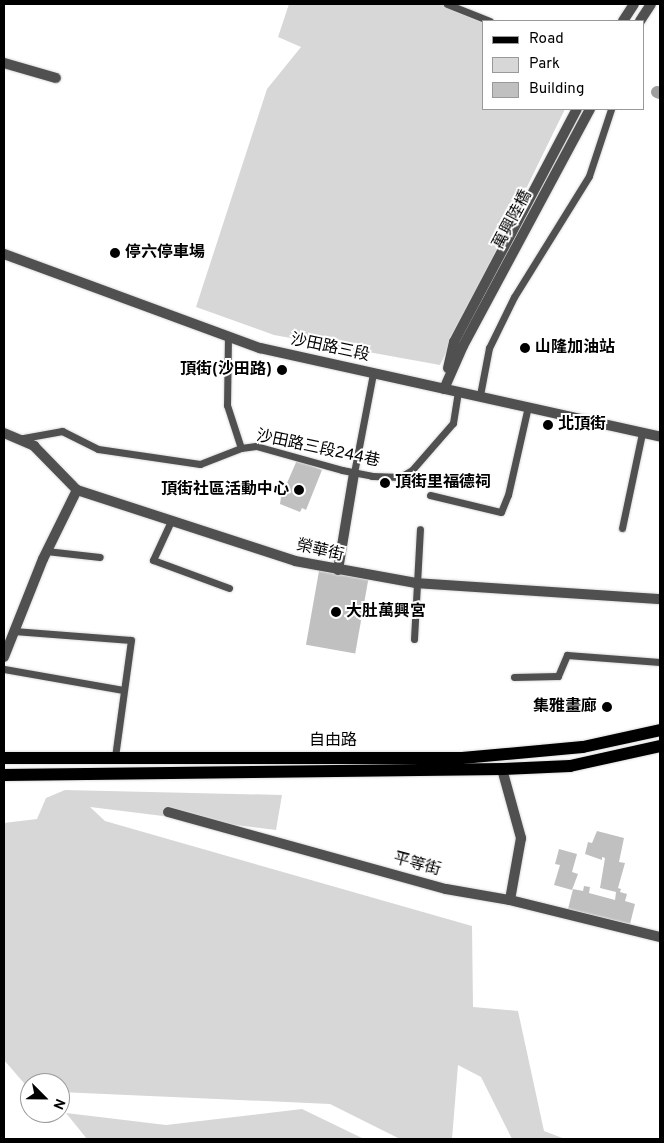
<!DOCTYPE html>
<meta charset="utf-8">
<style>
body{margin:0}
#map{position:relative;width:664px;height:1143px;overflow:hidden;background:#fff;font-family:Overpass,"Noto Sans TC",sans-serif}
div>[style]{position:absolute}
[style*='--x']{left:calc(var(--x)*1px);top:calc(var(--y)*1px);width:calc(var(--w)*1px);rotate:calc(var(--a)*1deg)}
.green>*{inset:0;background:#d7d7d7}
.canal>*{height:12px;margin:-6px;padding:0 6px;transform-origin:6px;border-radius:6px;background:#9e9e9e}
.building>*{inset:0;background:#c0c0c0;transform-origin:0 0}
.round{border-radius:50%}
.roads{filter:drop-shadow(0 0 1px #dbdbdb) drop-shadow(0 0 1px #dbdbdb)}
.service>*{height:7px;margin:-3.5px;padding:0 3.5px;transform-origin:3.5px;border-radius:3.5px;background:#505050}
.minor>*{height:10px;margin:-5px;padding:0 5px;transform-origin:5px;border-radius:5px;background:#505050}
.tertiary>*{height:10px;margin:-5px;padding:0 5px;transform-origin:5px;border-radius:5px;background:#505050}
.primary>*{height:12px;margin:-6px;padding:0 6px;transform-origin:6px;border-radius:6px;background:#000}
.dots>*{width:14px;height:14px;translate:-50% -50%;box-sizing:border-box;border:2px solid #fff;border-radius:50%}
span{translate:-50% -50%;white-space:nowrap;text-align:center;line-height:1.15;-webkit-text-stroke:4px #fff;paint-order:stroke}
.street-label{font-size:16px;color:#000}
.poi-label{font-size:16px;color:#000;font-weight:700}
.left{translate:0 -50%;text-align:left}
.right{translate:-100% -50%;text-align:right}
.frame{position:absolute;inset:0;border:5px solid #000;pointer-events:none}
.legend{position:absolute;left:482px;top:20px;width:162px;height:90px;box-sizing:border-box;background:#fff;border:1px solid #999;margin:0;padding:6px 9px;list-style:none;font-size:15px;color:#000}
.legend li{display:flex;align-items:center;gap:10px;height:25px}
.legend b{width:25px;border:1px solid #999}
.north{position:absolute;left:20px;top:1073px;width:50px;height:50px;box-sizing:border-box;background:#fff;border:1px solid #999;border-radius:50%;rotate:113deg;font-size:14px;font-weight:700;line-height:20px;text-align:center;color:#000}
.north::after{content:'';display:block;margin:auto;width:18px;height:22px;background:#000;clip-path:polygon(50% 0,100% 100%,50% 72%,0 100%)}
</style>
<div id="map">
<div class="green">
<i style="clip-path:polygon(289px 4px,442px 4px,485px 21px,483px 21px,483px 109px,565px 109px,440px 365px,274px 335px,196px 307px,267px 89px,301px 47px,278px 37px)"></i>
<i style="clip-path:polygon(65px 790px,282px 795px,276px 830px,90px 807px,105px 821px,472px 926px,473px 1007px,518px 1011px,544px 1131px,565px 1139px,512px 1139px,481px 1077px,458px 1065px,452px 1139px,400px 1139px,330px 1104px,60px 1092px,60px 1083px,30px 1083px,30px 1090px,4px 1060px,4px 823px,37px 819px,46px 798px)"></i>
<i style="clip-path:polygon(302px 1109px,364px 1139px,87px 1139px,66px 1113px,166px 1125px)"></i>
</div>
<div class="canal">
<i style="--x:657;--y:92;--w:3;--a:18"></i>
</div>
<div class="building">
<i style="clip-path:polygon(297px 460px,322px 470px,306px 510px,302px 508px,300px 512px,280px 504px,281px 497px)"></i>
<i style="left:381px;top:479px;width:10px;height:5px;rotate:17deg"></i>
<i class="round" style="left:316px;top:545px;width:8px;height:8px"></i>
<i style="left:319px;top:571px;width:50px;height:75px;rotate:10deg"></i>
<i style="clip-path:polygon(597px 831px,624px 838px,619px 862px,625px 863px,618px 888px,621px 889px,620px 892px,627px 894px,625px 901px,635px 904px,630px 924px,568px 909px,573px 889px,583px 891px,584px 886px,590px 887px,589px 893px,615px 900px,616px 892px,600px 888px,605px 858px,602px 857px,602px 860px,585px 854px,588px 842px,592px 843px)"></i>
<i style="clip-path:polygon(559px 849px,577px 854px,572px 872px,578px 874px,572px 890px,554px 885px,560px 865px,555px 864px)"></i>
</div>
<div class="roads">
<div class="service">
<i style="--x:447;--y:4;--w:46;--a:21.6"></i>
<i style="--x:228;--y:335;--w:70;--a:90.8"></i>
<i style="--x:227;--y:405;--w:45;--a:72"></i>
<i style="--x:480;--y:395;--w:48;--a:-79.2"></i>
<i style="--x:489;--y:348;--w:57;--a:-63.9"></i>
<i style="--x:514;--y:297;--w:142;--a:-58.2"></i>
<i style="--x:589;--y:176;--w:71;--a:-71.8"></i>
<i style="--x:18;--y:439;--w:45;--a:-10.3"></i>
<i style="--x:62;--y:431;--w:40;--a:26.6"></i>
<i style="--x:98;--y:449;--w:103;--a:8.4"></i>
<i style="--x:200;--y:464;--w:44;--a:-21.3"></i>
<i style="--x:241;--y:448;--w:15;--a:-8"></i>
<i style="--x:256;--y:446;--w:89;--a:15.6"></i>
<i style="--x:342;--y:470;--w:31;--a:11"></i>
<i style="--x:372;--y:476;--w:28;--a:2"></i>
<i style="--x:400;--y:477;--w:14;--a:-30"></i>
<i style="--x:412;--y:470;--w:62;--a:-48.9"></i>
<i style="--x:453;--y:423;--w:32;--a:-81"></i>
<i style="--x:354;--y:473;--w:102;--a:-79.2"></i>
<i style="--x:430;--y:495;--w:73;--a:13.5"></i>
<i style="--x:501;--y:512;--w:18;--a:-68"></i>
<i style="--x:508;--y:495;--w:91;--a:-77.3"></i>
<i style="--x:171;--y:521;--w:43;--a:114.8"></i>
<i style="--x:153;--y:560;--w:81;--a:20.2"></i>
<i style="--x:622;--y:528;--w:97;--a:-78.1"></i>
<i style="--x:46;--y:551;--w:54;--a:6.3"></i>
<i style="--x:14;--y:631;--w:117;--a:4.4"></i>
<i style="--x:131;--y:640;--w:118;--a:97.8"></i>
<i style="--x:414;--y:639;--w:110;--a:-86.9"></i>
<i style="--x:4;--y:669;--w:121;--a:10"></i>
<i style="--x:514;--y:677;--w:44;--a:-1.3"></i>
<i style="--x:558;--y:676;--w:23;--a:-67"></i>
<i style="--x:567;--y:655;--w:93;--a:4.3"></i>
</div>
<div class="minor">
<i style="--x:4;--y:63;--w:54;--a:16.1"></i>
<i style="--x:4;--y:433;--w:33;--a:23"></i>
<i style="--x:34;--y:446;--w:62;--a:45.7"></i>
<i style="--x:77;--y:490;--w:229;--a:18"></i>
<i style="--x:295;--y:561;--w:123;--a:10.3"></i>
<i style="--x:416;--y:583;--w:245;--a:3.8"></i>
<i style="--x:338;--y:570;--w:98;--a:-80.6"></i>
<i style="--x:4;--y:657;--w:105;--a:-68.3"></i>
<i style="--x:43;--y:559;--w:77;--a:-63.8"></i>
<i style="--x:502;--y:769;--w:72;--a:74.6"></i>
<i style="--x:521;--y:838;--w:63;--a:100.1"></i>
<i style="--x:168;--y:812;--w:288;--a:15.5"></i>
<i style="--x:446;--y:889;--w:65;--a:9.8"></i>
<i style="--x:510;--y:900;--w:154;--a:13.9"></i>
</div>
<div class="tertiary">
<i style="--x:623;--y:21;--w:20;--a:-57"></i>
<i style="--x:640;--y:21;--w:20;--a:-57"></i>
<i style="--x:4;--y:254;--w:273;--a:20.2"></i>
<i style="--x:260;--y:348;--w:410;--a:12.5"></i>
<i style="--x:448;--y:368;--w:27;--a:-77"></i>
<i style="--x:454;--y:342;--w:263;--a:-62.2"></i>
<i style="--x:444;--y:389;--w:47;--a:-66.2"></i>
<i style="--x:463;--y:346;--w:269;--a:-61.8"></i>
</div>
<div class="primary">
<i style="--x:4;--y:758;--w:458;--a:0"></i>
<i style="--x:462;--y:758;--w:121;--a:-5.2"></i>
<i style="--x:583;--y:747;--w:79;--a:-12.4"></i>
<i style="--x:4;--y:775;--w:499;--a:-0.7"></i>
<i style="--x:503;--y:769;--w:67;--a:-2.6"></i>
<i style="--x:570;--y:766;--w:92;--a:-12.5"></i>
</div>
</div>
<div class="dots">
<i style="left:115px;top:253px;background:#000"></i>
<i style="left:525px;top:348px;background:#000"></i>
<i style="left:282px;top:370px;background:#000"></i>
<i style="left:548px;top:425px;background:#000"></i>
<i style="left:385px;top:483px;background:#000"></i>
<i style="left:299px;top:490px;background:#000"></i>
<i style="left:336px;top:612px;background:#000"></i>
<i style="left:607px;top:707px;background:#000"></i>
</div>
<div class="street-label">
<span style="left:513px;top:220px;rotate:-62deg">萬興陸橋</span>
<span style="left:330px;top:348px;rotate:12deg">沙田路三段</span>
<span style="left:318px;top:449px;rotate:12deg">沙田路三段244巷</span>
<span style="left:320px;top:551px;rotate:13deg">榮華街</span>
<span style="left:333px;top:741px">自由路</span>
<span style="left:417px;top:865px;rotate:15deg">平等街</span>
</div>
<div class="poi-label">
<span class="left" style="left:125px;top:253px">停六停車場</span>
<span class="left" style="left:535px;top:348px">山隆加油站</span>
<span class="right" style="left:272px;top:370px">頂街(沙田路)</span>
<span class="left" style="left:558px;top:425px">北頂街</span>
<span class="left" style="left:395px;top:483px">頂街里福德祠</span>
<span class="right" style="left:289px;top:490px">頂街社區活動中心</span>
<span class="left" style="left:346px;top:612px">大肚萬興宮</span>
<span class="right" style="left:597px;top:707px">集雅畫廊</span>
</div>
<div class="frame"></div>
<ul class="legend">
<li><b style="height:6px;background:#000"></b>Road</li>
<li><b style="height:14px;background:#d7d7d7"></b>Park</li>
<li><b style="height:14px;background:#c0c0c0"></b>Building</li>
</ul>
<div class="north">N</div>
</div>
